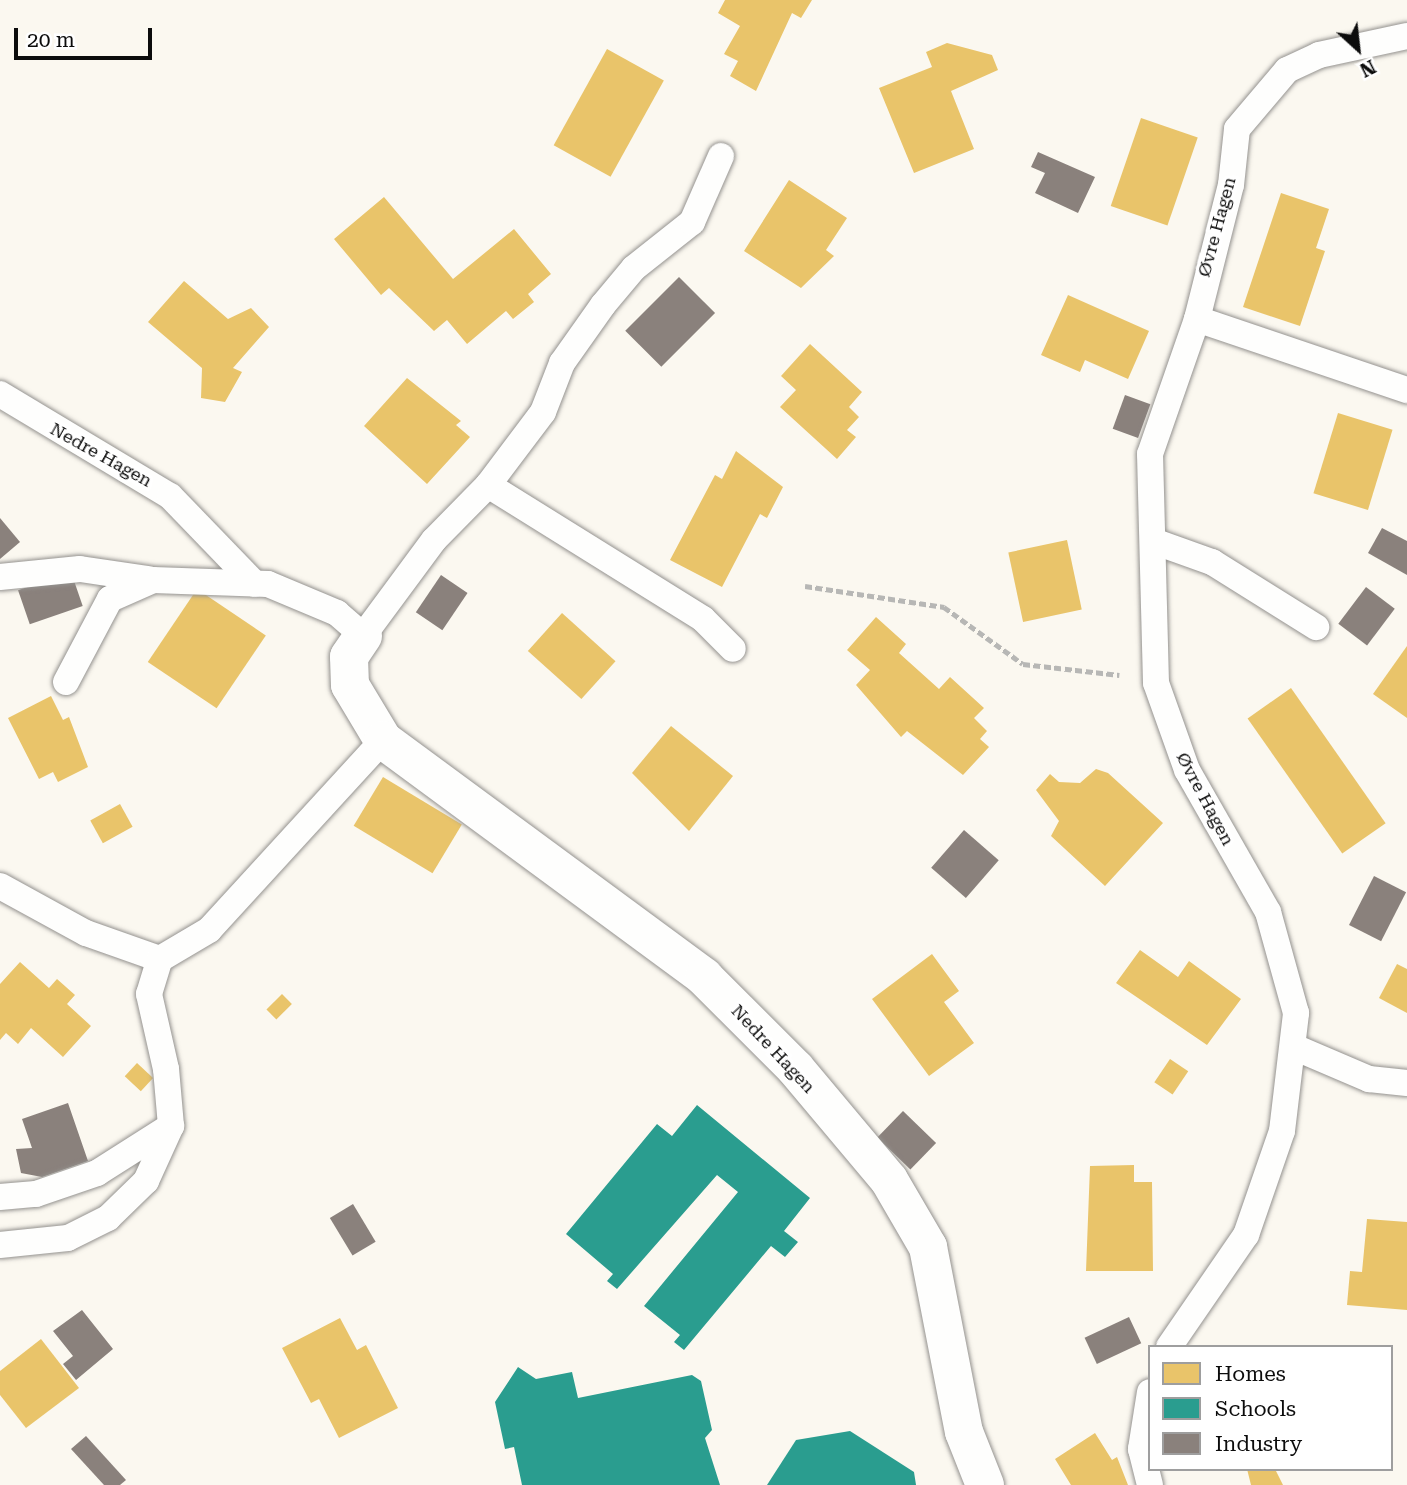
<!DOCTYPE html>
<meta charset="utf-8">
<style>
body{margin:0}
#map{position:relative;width:1407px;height:1485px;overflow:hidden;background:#fbf8f0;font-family:"Roboto Serif",serif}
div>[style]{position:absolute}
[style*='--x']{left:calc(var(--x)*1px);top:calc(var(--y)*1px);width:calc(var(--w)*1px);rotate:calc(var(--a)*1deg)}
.homes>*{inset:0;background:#e9c46a;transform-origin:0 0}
.schools>*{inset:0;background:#2a9d8f}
.industry>*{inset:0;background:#8a817c;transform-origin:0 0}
.path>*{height:4.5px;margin-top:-2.25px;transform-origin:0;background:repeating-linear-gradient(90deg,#b7b7b5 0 7px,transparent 0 10.5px)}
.roads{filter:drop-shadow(0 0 2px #94928f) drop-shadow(0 0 2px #94928f)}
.lane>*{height:26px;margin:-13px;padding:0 13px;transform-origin:13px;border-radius:13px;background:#fefefd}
.street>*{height:38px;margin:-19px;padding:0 19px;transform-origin:19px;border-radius:19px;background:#fefefd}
span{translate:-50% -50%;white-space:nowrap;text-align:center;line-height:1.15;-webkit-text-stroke:7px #fff;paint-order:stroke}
.street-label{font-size:18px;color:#0c0c0c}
.legend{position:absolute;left:1148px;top:1345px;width:245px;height:126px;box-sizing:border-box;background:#fff;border:2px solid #9e9e9e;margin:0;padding:9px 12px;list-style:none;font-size:21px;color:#0c0c0c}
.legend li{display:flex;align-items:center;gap:14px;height:35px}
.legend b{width:35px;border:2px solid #9e9e9e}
.north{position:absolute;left:1323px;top:14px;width:70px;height:70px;-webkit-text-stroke:5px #fff;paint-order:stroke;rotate:153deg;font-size:19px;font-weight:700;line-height:28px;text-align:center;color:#0c0c0c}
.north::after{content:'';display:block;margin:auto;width:24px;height:32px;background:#0c0c0c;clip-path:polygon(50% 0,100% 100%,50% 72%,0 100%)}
.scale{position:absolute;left:14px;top:28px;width:138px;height:32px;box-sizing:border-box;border:4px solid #0c0c0c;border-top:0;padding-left:9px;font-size:21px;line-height:24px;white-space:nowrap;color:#0c0c0c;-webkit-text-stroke:5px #fff;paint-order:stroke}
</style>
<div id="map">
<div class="homes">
<i style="clip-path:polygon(725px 0,812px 0,801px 18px,792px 13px,756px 91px,730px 76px,738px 61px,724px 54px,740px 26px,718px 13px)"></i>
<i style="clip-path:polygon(947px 43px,992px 55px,998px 70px,951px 91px,974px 149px,914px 173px,879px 88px,932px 67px,926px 52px)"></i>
<i style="left:607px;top:49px;width:65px;height:110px;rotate:29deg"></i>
<i style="left:1141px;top:118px;width:60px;height:93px;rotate:19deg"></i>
<i style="clip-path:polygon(789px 180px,847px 218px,826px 250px,834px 256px,801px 288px,744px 251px)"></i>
<i style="clip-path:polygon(1281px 193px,1329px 209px,1316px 248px,1325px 251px,1300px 326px,1243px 307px)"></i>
<i style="clip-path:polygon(384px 197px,453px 279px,514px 229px,551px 274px,528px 294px,534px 302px,513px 319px,506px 311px,467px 344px,447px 320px,434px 331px,389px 288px,381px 295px,334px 239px)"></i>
<i style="clip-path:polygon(184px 281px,228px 319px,251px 308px,269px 327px,233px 368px,242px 372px,225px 402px,201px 398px,202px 368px,148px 322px)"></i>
<i style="clip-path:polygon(1068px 295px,1149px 331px,1128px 379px,1085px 360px,1080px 372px,1041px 355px)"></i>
<i style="clip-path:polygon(810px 344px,862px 392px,849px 407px,859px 417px,847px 430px,856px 437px,837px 459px,780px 407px,796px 390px,781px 376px)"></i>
<i style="clip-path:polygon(407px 378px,461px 421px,456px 425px,470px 437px,427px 484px,364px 426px)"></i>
<i style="left:1338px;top:413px;width:57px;height:84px;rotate:17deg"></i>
<i style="clip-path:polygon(736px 451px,783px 487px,767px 518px,760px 514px,722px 587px,670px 560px,715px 475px,722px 479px)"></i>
<i style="left:1067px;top:540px;width:71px;height:60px;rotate:78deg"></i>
<i style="left:197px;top:589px;width:83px;height:88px;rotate:34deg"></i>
<i style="left:562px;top:613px;width:72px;height:51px;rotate:42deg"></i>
<i style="clip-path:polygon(876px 617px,906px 644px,899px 653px,939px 689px,950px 677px,984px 708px,974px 718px,987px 731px,980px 739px,989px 747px,963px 775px,907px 731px,901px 737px,856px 685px,870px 670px,847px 650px)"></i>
<i style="clip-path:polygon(1407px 646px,1407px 718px,1373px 694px)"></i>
<i style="left:1291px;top:688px;width:165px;height:53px;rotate:55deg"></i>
<i style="clip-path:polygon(51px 696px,63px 720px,69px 717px,88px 767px,58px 782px,53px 772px,39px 779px,8px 718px)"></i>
<i style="clip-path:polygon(671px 726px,733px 776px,689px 831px,632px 773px)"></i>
<i style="clip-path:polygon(1096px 769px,1108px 773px,1163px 823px,1105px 886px,1051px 836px,1059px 821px,1036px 790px,1050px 774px,1059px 782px,1080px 783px)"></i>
<i style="left:383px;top:777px;width:92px;height:57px;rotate:31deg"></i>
<i style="left:120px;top:804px;width:26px;height:34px;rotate:61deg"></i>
<i style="clip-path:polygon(1140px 950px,1178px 977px,1189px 961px,1241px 999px,1207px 1045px,1116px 983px)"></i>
<i style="clip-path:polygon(932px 954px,959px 991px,944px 1002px,974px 1043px,929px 1076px,872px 999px)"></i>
<i style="clip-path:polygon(20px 962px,49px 988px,57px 979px,75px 995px,67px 1004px,91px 1026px,63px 1057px,31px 1028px,18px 1044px,6px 1033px,0 1040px,0 984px)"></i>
<i style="clip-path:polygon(1397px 964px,1407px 969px,1407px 1013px,1379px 998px)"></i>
<i style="left:282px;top:994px;width:14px;height:22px;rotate:45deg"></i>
<i style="left:1170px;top:1059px;width:22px;height:28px;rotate:34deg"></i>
<i style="left:137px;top:1063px;width:22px;height:18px;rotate:43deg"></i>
<i style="clip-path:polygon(1134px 1165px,1134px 1182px,1152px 1182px,1153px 1271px,1086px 1271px,1090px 1166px)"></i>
<i style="clip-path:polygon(1367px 1219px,1407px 1222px,1407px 1310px,1347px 1305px,1350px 1271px,1362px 1272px)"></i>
<i style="clip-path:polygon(340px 1318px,357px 1350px,366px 1345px,398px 1408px,339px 1438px,319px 1399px,311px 1403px,282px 1348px)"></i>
<i style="clip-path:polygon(41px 1339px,79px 1388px,26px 1428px,0 1395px,0 1371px)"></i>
<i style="clip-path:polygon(1095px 1433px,1112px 1460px,1117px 1457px,1128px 1485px,1071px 1485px,1055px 1459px)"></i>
<i style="clip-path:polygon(1247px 1469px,1275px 1469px,1283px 1485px,1251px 1485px)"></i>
</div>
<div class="schools">
<i style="clip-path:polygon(697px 1105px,810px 1198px,784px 1231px,798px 1242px,785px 1257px,771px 1246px,684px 1350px,674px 1342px,680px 1335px,644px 1306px,738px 1192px,717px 1175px,617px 1289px,607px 1281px,613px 1274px,566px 1234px,657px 1124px,672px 1136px)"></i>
<i style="clip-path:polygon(518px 1367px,536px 1379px,572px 1372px,578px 1398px,692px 1375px,701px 1381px,712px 1430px,705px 1438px,720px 1485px,522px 1485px,514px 1447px,505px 1449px,495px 1402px)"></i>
<i style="clip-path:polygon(850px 1431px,914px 1472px,916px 1485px,767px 1485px,796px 1440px)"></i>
</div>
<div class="industry">
<i style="clip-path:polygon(1038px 152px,1095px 177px,1078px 213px,1035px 193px,1045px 173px,1031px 167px)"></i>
<i style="left:679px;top:277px;width:51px;height:76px;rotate:45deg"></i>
<i style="left:1125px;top:395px;width:27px;height:36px;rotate:20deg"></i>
<i style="clip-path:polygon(0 518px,20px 542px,0 559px)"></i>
<i style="clip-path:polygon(1382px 528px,1407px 541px,1407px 575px,1368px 553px)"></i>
<i style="left:71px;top:572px;width:36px;height:56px;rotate:71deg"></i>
<i style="left:441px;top:575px;width:32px;height:45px;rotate:34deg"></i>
<i style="left:1366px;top:587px;width:36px;height:46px;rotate:37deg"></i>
<i style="left:964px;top:830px;width:46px;height:50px;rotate:41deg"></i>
<i style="left:1374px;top:876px;width:36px;height:55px;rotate:27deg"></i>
<i style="clip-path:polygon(68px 1103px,88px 1161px,42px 1177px,21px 1173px,16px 1149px,32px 1148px,22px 1119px)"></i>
<i style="left:903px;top:1111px;width:46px;height:37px;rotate:44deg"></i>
<i style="left:353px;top:1204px;width:44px;height:27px;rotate:59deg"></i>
<i style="clip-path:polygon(82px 1310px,113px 1349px,76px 1380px,63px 1364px,73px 1356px,53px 1331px)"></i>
<i style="left:1129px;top:1317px;width:29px;height:49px;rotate:65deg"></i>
<i style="clip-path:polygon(86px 1436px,126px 1480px,120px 1485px,104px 1485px,71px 1449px)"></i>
</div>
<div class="path">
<i style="--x:805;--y:586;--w:141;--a:8.6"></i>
<i style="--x:944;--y:607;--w:97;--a:35.8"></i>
<i style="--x:1023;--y:664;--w:97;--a:6.5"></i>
</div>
<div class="roads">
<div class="lane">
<i style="--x:1197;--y:319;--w:222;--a:18.7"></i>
<i style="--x:0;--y:394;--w:198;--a:31"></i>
<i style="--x:170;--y:496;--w:122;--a:46"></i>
<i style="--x:488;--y:485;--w:253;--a:31.9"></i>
<i style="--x:703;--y:619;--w:42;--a:45"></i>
<i style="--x:1153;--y:541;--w:63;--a:19.6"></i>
<i style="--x:1212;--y:562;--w:123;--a:32"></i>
<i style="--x:0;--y:577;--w:80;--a:-5.7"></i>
<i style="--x:80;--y:569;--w:69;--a:8.4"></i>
<i style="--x:66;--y:682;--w:94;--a:-62.1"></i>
<i style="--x:110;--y:599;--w:47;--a:-23.8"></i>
<i style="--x:153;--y:580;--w:115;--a:2"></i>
<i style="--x:268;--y:584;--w:75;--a:22.8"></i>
<i style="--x:337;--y:613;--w:35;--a:41"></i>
<i style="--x:363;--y:636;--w:119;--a:-53.5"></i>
<i style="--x:434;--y:540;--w:77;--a:-45.5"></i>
<i style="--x:488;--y:485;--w:91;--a:-53"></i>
<i style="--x:543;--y:412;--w:53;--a:-68.8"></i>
<i style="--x:562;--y:363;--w:71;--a:-54.7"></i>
<i style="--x:603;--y:305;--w:48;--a:-50"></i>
<i style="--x:634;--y:268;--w:74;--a:-38.4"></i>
<i style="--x:692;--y:222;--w:72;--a:-66.3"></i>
<i style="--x:0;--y:886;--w:98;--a:28.7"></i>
<i style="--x:86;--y:933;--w:78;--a:19.4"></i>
<i style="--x:1294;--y:1047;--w:82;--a:23.1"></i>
<i style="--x:1369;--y:1079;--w:38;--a:6"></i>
<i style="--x:0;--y:1197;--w:36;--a:-5"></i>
<i style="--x:36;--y:1194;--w:65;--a:-19"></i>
<i style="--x:97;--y:1173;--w:88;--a:-32.4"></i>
<i style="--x:0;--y:1245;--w:68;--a:-5.9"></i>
<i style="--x:68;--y:1238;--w:45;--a:-26.6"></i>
<i style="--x:108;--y:1218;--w:53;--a:-44.2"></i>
<i style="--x:146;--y:1181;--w:60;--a:-65.6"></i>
<i style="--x:171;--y:1126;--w:57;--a:-95"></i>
<i style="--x:166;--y:1069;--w:77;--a:-102.8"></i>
<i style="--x:149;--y:994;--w:37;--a:-73"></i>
<i style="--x:160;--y:959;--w:57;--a:-30.6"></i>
<i style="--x:209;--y:930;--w:258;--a:-47.5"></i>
<i style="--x:1169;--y:1347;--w:136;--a:-55.5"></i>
<i style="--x:1246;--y:1235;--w:110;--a:-70.9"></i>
<i style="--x:1282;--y:1131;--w:119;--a:-83.2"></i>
<i style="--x:1296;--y:1013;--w:105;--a:-105.5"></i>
<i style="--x:1268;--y:912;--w:163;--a:-119.7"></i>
<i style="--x:1187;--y:770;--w:92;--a:-109.6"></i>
<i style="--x:1156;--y:683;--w:229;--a:-91.5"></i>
<i style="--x:1150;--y:454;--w:143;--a:-70.8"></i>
<i style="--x:1197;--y:319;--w:138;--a:-75.8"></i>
<i style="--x:1231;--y:185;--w:56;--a:-83.9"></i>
<i style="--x:1237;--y:129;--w:77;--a:-49.7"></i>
<i style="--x:1287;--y:70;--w:35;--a:-25"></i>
<i style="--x:1319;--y:55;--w:90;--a:-12.2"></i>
<i style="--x:1150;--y:1392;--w:58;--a:99"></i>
<i style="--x:1141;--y:1449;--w:37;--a:76"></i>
</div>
<div class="street">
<i style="--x:363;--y:636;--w:25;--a:124"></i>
<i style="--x:349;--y:657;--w:28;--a:88"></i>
<i style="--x:350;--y:685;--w:64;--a:59"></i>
<i style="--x:383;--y:740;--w:399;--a:36.4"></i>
<i style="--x:704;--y:977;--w:129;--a:45"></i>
<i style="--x:795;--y:1068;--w:146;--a:50"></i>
<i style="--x:889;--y:1180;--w:78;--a:59.8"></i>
<i style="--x:928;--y:1247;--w:188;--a:79"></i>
<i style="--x:964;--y:1432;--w:57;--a:68.4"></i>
</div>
</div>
<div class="street-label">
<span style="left:1217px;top:227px;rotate:-75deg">Øvre Hagen</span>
<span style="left:101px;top:455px;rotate:29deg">Nedre Hagen</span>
<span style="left:1205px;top:799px;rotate:62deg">Øvre Hagen</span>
<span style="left:773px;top:1049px;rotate:47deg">Nedre Hagen</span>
</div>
<ul class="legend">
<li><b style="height:19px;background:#e9c46a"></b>Homes</li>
<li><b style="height:19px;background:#2a9d8f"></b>Schools</li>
<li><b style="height:19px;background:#8a817c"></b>Industry</li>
</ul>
<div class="north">N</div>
<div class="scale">20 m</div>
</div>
